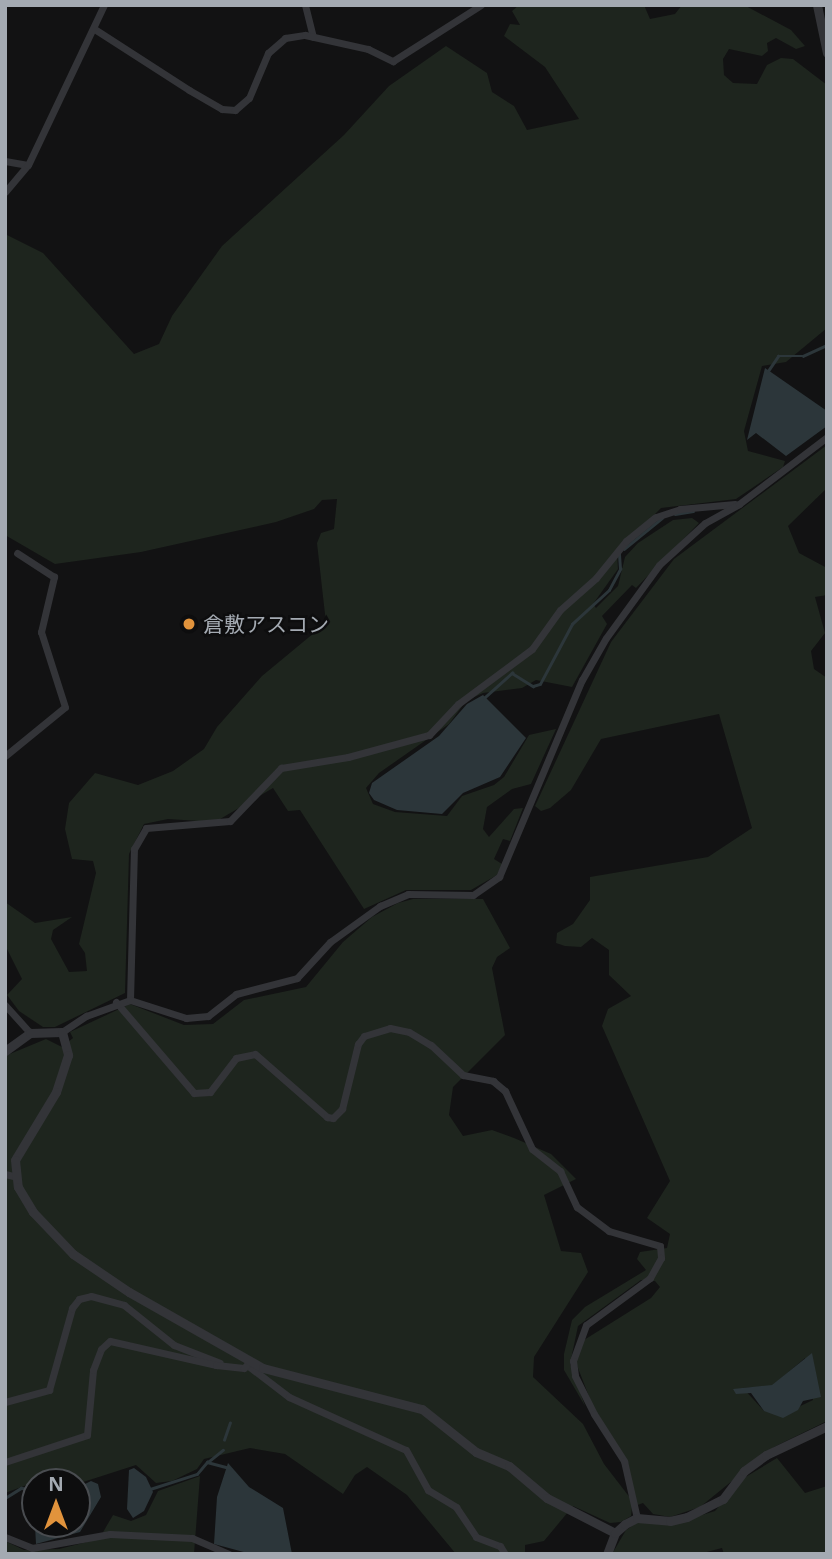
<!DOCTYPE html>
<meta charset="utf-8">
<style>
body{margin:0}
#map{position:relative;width:832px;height:1559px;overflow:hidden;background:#121213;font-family:"Noto Sans","Noto Sans JP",sans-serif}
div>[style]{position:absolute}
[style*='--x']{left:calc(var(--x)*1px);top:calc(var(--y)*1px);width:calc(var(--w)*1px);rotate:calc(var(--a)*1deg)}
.green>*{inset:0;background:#1e251e}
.water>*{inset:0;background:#2c363a}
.stream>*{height:2.5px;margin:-1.25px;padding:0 1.25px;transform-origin:1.25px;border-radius:1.25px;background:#2c363a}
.minor>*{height:7px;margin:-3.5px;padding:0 3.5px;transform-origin:3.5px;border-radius:3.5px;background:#333438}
.tertiary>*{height:9px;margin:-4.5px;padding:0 4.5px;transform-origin:4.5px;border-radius:4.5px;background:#333438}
.dots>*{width:19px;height:19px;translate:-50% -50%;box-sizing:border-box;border:4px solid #0d0d0e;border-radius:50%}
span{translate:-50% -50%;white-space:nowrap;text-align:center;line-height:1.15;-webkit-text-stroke:5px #0d0d0e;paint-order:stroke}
.poi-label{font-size:21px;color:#a4aab2}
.left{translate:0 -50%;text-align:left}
.frame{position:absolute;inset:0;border:7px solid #a4aab2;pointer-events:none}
.north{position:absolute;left:21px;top:1468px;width:70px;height:70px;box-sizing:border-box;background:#0d0d0e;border:2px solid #494c50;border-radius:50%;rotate:0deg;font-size:19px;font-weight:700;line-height:28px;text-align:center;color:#a4aab2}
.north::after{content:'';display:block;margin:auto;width:24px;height:32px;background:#e1933c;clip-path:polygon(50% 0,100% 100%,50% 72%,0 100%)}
</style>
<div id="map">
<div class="green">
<i style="clip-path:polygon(519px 5px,644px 5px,650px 19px,675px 14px,682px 5px,744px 5px,791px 30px,805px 46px,796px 49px,776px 38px,767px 43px,768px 51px,762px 56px,729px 49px,723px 59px,724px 75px,733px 83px,757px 84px,767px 65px,781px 58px,793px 59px,827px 85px,827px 328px,786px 362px,762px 366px,744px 431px,748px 451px,785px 461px,783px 467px,736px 499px,661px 508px,617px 552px,618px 569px,593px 604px,596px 608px,618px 586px,625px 557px,638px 543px,673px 520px,692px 518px,699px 523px,636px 588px,632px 585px,602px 616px,607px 624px,572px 687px,536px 680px,522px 688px,483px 693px,466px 701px,449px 724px,379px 773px,366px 788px,373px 804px,395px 812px,447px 816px,462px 796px,494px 785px,504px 777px,529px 735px,556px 729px,531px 784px,512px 789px,487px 807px,483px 829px,489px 837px,514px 809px,523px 808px,510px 841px,503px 839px,494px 859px,502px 864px,497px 875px,471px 890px,406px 890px,364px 909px,300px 810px,288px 811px,273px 788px,215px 822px,168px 819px,144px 824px,129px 854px,125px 993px,55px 1027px,43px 1027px,19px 1011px,7px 995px,22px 979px,5px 945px,5px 902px,35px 923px,72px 917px,53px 930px,51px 939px,69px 972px,87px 971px,85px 953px,79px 944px,96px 873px,93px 861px,72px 859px,65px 829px,69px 803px,95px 773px,138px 785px,173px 771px,204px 749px,217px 727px,262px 676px,326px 623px,317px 543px,321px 533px,334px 529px,337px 499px,322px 500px,314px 509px,276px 522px,141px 552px,55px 564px,5px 535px,5px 234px,43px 253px,134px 354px,159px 344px,172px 316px,222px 246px,344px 135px,389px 86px,446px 46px,487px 73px,492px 92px,514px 106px,527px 130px,579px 119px,545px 67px,504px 36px,510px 24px,520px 25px,512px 11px)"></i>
<i style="clip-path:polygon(evenodd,827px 445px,827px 488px,788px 526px,799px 553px,827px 568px,827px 595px,815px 597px,825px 633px,811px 651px,814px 669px,827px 678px,827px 1421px,774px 1447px,700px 1507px,670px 1517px,653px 1514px,643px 1503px,632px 1507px,631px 1516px,621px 1522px,610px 1523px,573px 1506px,544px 1541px,525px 1545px,525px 1554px,456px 1554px,407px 1495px,367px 1467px,355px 1475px,343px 1494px,285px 1454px,250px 1448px,204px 1459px,197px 1469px,172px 1481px,156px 1483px,136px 1465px,77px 1484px,35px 1482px,5px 1493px,5px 1056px,46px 1039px,62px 1047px,73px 1038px,70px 1032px,130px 1004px,184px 1025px,213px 1024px,244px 1000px,306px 987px,343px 942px,372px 917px,398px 903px,413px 899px,483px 899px,510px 948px,497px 957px,492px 968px,505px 1035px,453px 1087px,449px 1115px,463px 1136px,492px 1130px,514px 1138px,551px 1154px,576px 1179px,544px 1195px,561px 1251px,581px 1253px,588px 1272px,534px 1357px,533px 1377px,583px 1424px,604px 1464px,631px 1499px,636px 1499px,626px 1461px,592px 1404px,576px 1363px,584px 1340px,651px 1298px,660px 1287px,655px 1281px,641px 1280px,578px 1326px,570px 1364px,585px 1406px,564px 1370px,564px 1354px,572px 1320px,585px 1307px,646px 1270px,637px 1259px,640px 1252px,667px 1248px,670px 1234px,647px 1218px,670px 1181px,602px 1026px,608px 1009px,631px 996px,609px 975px,609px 950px,592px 938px,581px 947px,565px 946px,556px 943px,557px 933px,573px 924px,590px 900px,590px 877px,708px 857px,752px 828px,719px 714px,601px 739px,571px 790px,550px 808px,541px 811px,535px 806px,611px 642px,674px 559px,827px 445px,805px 1358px,813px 1400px,792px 1410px,764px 1411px,743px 1388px,772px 1386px,805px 1358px)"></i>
<i style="clip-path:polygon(777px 1458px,805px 1493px,827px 1486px,827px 1554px,724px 1554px,722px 1548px,699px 1554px,612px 1554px,626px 1530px,638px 1522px,670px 1525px,715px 1511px,744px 1478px)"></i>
<i style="clip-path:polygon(200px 1476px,194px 1554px,5px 1554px,5px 1541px,24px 1550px,59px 1549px,99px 1539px,113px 1515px,131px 1521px,146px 1515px,158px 1491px)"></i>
</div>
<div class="water">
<i style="clip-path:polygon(765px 368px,827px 411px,827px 426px,786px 456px,756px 433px,747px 440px)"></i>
<i style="clip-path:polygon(483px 695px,526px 738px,500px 777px,463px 793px,442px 814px,397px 810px,374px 800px,369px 793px,372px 783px,439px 736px,467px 704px)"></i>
<i style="clip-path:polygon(812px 1353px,821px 1397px,803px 1401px,798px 1410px,783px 1418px,764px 1411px,751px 1393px,736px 1394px,733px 1389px,772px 1385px)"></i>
<i style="clip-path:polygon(228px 1463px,249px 1487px,283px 1508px,292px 1554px,251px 1554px,214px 1544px,217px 1497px)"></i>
<i style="clip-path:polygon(134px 1468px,146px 1477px,153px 1492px,144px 1511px,133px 1518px,127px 1509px,129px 1470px)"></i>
<i style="clip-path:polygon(91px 1481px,98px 1484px,101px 1497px,80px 1532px,36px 1544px,33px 1490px,34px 1486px,35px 1524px,77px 1524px,77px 1488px)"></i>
</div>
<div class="stream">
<i style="--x:768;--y:371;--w:18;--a:-56"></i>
<i style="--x:778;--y:356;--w:25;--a:0"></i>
<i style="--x:803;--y:356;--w:26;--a:-25"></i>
<i style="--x:675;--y:514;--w:18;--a:-9"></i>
<i style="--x:624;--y:549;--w:49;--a:-39.2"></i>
<i style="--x:484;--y:698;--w:38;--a:-42"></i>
<i style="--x:512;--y:673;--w:25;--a:32"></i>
<i style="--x:533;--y:686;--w:7;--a:-16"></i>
<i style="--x:540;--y:684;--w:68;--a:-61.9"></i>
<i style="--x:572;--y:624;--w:50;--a:-42.6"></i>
<i style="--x:609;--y:590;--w:24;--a:-62"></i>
<i style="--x:620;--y:569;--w:15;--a:-94"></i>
<i style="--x:224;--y:1440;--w:18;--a:-71"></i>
<i style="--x:208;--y:1462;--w:19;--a:-39"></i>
<i style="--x:150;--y:1489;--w:49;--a:-17.7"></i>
<i style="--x:197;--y:1474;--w:16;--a:-50"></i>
<i style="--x:207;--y:1462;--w:23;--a:15"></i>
<i style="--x:5;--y:1498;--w:19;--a:-32"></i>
<i style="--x:21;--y:1488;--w:14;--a:4"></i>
</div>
<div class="minor">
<i style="--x:305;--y:5;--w:33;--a:76"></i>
<i style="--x:96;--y:30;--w:111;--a:32.8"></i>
<i style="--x:189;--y:90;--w:38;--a:30"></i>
<i style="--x:222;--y:109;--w:13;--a:4"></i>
<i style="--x:235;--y:110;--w:18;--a:-41"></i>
<i style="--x:249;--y:98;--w:49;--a:-67.1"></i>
<i style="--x:268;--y:53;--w:23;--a:-41"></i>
<i style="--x:285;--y:38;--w:20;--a:-9"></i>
<i style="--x:305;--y:35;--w:65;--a:12.5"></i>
<i style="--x:368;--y:49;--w:28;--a:26"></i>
<i style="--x:393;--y:61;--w:104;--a:-32.5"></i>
<i style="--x:5;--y:161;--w:23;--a:10"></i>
<i style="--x:5;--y:192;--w:35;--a:-50"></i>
<i style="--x:28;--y:165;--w:177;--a:-64.6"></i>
<i style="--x:5;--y:756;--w:77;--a:-39.2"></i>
<i style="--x:65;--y:707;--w:79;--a:-107.7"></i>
<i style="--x:41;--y:632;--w:57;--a:-76.7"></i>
<i style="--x:54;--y:577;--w:44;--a:-147"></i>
<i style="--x:130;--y:1000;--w:151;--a:-88.5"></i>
<i style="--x:134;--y:849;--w:24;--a:-60"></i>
<i style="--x:146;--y:828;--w:84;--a:-4.8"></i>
<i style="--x:230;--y:821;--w:74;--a:-46.1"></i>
<i style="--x:281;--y:768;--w:68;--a:-9.3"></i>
<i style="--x:348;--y:757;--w:84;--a:-15.2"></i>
<i style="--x:429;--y:735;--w:42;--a:-46.9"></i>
<i style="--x:458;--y:704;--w:92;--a:-36.6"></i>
<i style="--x:532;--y:649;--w:48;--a:-54.3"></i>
<i style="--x:560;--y:610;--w:48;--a:-41.6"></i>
<i style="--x:596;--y:578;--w:48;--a:-51"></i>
<i style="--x:626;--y:541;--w:38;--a:-39"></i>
<i style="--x:656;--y:517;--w:25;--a:-18"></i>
<i style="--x:680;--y:509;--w:55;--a:-5.2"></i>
<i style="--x:116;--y:1002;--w:120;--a:49.4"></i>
<i style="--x:194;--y:1093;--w:16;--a:-4"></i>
<i style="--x:210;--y:1092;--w:43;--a:-52.6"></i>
<i style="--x:236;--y:1058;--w:19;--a:-12"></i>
<i style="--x:255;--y:1054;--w:96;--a:41.2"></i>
<i style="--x:327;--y:1117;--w:6;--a:9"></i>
<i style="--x:333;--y:1118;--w:13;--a:-45"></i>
<i style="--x:342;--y:1109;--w:67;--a:-76.2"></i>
<i style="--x:358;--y:1044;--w:10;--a:-53"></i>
<i style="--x:364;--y:1036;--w:27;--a:-17"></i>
<i style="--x:390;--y:1028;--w:19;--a:12"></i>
<i style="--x:409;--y:1032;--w:26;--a:31"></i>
<i style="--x:431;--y:1045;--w:44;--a:43.2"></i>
<i style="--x:463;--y:1075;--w:31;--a:11"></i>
<i style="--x:493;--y:1081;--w:16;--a:40"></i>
<i style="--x:505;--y:1091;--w:64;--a:65"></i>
<i style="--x:532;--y:1149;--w:36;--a:38"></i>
<i style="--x:560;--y:1171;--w:40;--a:65"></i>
<i style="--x:577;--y:1207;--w:40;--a:37"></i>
<i style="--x:609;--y:1231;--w:53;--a:16.4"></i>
<i style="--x:660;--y:1246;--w:12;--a:85"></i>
<i style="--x:661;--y:1258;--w:23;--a:119"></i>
<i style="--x:650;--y:1278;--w:79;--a:143.7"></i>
<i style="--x:586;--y:1325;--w:38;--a:110"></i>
<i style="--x:573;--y:1361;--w:15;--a:82"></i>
<i style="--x:575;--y:1376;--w:42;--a:63.4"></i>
<i style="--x:594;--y:1414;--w:56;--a:57.4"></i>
<i style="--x:624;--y:1461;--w:58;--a:77.2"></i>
<i style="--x:5;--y:1005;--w:38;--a:48"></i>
<i style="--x:62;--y:1032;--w:29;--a:-34"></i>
<i style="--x:86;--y:1016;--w:47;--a:-20"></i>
<i style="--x:130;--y:1000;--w:59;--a:17.8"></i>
<i style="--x:186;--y:1018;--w:22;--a:-5"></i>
<i style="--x:208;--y:1016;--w:36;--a:-38"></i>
<i style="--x:236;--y:994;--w:63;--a:-14.7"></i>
<i style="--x:297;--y:978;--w:49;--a:-47.5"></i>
<i style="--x:330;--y:942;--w:62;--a:-35.8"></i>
<i style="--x:380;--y:906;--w:30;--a:-23"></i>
<i style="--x:408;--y:894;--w:65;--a:0.9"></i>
<i style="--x:473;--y:895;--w:32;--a:-35"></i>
<i style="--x:499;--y:877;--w:214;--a:-67.2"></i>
<i style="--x:582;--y:680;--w:48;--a:-60.3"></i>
<i style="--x:606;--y:638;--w:90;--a:-54"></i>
<i style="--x:659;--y:565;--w:62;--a:-42.4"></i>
<i style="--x:705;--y:523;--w:39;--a:-29"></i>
<i style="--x:739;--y:504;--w:111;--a:-37.3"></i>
<i style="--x:5;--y:1174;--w:12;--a:14"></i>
<i style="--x:247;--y:1365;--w:53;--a:37.3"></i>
<i style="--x:289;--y:1397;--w:128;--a:24.4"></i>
<i style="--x:406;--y:1450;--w:46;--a:61.2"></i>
<i style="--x:428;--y:1490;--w:33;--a:31"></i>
<i style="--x:456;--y:1507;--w:36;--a:56"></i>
<i style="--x:476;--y:1537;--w:26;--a:21"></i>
<i style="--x:500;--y:1546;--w:9;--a:58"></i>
<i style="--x:5;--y:1402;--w:46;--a:-15.3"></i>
<i style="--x:49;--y:1390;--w:85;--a:-74.3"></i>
<i style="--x:72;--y:1308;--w:11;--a:-52"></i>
<i style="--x:79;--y:1299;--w:12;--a:-14"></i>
<i style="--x:91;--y:1296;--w:34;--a:15"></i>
<i style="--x:124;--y:1305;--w:64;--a:38.7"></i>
<i style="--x:174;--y:1345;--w:49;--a:21.4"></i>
<i style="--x:5;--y:1462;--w:86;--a:-18.2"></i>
<i style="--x:87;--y:1435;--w:65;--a:-84.7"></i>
<i style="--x:93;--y:1370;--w:22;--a:-69"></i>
<i style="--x:101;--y:1349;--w:12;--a:-42"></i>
<i style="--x:110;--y:1341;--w:109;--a:12.8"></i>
<i style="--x:216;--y:1365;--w:28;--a:6"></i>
<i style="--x:244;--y:1368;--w:9;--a:-49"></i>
<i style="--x:5;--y:1537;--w:29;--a:22"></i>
<i style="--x:32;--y:1548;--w:79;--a:-10.2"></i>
<i style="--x:110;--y:1534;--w:82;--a:2.8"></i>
<i style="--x:192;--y:1538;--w:40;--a:23.4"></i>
</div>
<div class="tertiary">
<i style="--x:817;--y:5;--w:49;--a:78.2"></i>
<i style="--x:5;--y:1051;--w:31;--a:-36"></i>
<i style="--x:30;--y:1033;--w:32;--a:-2"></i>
<i style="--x:62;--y:1032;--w:24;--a:75"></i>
<i style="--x:68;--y:1055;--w:39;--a:108"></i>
<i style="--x:56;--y:1092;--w:79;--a:121.1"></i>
<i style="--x:15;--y:1160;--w:27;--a:84"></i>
<i style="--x:18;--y:1187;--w:29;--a:59"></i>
<i style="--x:33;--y:1212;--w:58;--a:46.4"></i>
<i style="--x:73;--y:1254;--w:68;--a:34.2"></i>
<i style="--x:129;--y:1292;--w:154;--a:29.6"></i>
<i style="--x:263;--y:1368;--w:164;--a:14.5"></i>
<i style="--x:422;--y:1409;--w:69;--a:38.5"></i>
<i style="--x:476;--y:1452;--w:36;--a:23"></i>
<i style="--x:509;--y:1466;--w:50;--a:40.1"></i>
<i style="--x:547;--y:1498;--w:76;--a:27.2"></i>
<i style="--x:607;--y:1554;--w:22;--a:-69"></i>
<i style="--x:615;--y:1533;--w:13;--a:-42"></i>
<i style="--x:625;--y:1524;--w:13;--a:-27"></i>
<i style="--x:637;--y:1518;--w:33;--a:5"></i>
<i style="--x:670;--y:1521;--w:17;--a:-13"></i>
<i style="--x:687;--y:1517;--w:40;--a:-26.6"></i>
<i style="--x:723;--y:1499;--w:35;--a:-53"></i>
<i style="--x:744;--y:1471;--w:27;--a:-36"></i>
<i style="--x:766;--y:1455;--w:68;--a:-25.4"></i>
</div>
<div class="dots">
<i style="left:189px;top:624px;background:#e1933c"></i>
</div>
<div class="poi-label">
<span class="left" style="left:203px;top:624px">倉敷アスコン</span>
</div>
<div class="frame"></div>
<div class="north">N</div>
</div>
